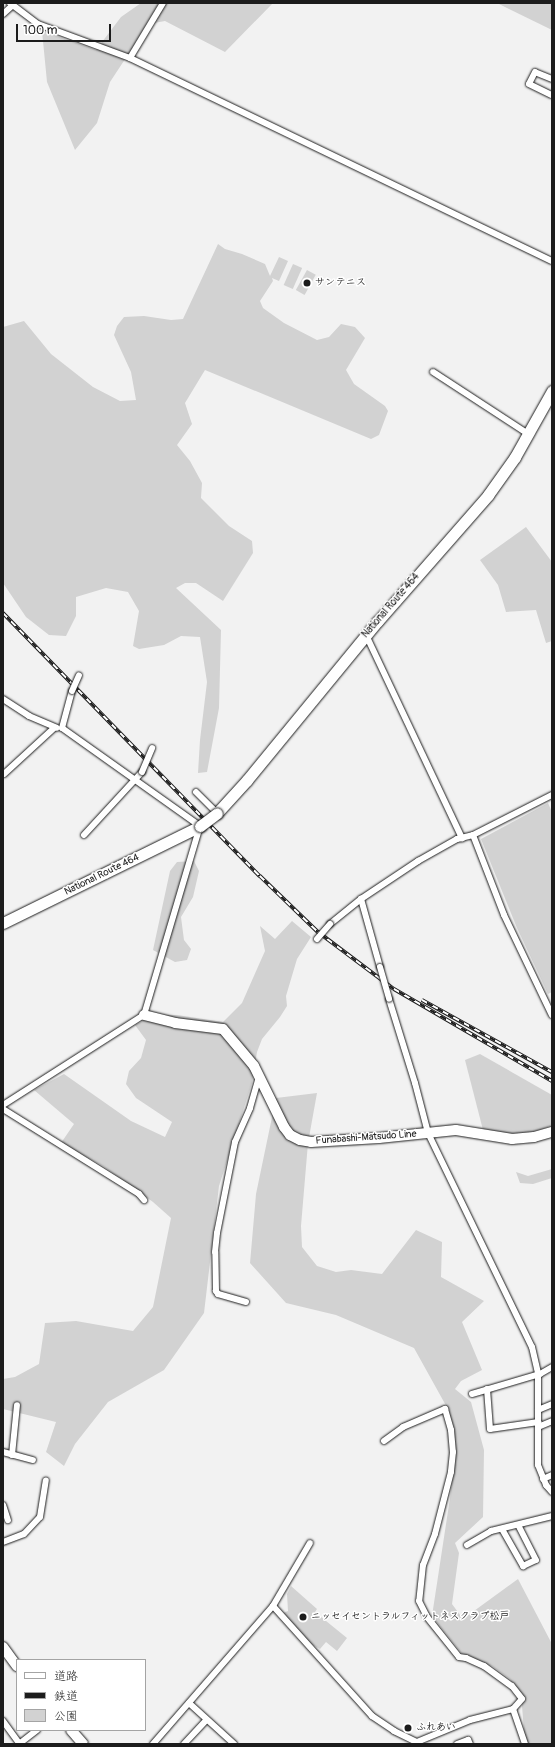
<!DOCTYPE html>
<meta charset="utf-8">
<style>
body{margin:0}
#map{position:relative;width:555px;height:1747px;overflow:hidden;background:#f2f2f2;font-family:Pangolin,"Klee One",sans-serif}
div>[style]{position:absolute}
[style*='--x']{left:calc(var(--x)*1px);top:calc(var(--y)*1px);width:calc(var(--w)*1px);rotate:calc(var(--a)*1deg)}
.green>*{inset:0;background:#d2d2d2;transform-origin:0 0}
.roads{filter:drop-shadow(0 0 1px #1c1c1c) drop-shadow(0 0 1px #1c1c1c)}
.street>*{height:6px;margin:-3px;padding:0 3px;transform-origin:3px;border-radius:3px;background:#fff}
.primary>*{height:10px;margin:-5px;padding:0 5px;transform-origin:5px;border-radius:5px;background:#fff}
.highway>*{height:11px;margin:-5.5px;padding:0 5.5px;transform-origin:5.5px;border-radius:5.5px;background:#fff}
.rail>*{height:3.5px;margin-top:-1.75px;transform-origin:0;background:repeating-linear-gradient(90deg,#fff 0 6px,#1c1c1c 0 12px);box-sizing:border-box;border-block:1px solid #1c1c1c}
.bridges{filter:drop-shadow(0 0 1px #1c1c1c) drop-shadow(0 0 1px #1c1c1c)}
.street-bridge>*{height:6px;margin:-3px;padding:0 3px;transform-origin:3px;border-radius:3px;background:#fff}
.highway-bridge>*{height:11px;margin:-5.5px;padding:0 5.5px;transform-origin:5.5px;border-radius:5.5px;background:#fff}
.dots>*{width:11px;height:11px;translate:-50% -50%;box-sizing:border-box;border:2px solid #fff;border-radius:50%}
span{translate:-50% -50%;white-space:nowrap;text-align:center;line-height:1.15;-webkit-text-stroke:3px #fff;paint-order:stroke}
.poi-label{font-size:10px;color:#1c1c1c;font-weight:700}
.left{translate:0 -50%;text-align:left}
.street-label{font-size:10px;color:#1c1c1c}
.frame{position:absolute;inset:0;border:4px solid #1c1c1c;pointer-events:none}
.legend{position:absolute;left:16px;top:1659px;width:130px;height:72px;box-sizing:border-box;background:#fff;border:1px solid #a4a4a4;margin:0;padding:5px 7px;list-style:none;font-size:12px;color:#1c1c1c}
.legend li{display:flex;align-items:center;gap:8px;height:20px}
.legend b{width:20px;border:1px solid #a4a4a4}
.scale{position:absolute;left:16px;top:24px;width:95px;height:18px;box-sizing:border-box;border:2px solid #1c1c1c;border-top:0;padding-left:5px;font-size:12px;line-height:14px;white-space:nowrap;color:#1c1c1c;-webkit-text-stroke:3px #fff;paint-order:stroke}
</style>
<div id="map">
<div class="green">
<i style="clip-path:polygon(141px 3px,273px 3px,225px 52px,165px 21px,154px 23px,137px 41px,110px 82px,97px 123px,75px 150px,47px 82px,42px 31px,96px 50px,121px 17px)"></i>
<i style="clip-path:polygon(497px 3px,552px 3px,552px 30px)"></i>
<i style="clip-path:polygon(218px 244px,225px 249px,242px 254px,265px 264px,270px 276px,279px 257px,288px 261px,279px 281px,272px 278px,273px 281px,260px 301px,263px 308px,284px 323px,317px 340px,329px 337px,341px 324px,355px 327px,365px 338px,346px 370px,354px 384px,385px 406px,388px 411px,379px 435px,371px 439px,205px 370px,185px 403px,192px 424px,177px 445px,190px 461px,202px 483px,201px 498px,229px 526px,252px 541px,253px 553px,223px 601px,196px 583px,185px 583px,176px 588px,221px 630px,219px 708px,207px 772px,198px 773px,200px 740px,207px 682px,200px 637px,181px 636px,164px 645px,139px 649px,133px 646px,139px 611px,128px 592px,106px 588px,76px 597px,76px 616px,66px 636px,49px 635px,26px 617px,3px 583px,3px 327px,24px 321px,51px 354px,93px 387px,120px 401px,136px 400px,131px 372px,114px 335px,117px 326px,124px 317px,144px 316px,171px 320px,183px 319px)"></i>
<i style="left:293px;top:264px;width:10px;height:23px;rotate:24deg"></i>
<i style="left:307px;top:270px;width:10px;height:23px;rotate:29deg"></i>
<i style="clip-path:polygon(526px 527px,552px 562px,552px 641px,546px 643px,536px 610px,506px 612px,498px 585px,480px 560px)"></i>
<i style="clip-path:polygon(548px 803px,552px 812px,552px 992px,548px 994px,517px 928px,481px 839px)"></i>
<i style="clip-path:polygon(194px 861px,199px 871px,193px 897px,181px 917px,184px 940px,191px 949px,187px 960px,175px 962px,153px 950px,170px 871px,177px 862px)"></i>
<i style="clip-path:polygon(292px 921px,311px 937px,297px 959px,286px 996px,287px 1006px,280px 1017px,262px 1039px,257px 1052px,252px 1083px,219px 1186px,204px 1313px,164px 1370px,108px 1402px,75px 1444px,64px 1466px,46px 1452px,56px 1422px,3px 1409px,3px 1379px,15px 1377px,39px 1364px,45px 1323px,76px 1321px,133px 1331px,153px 1307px,171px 1218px,153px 1202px,103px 1166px,61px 1143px,74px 1124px,34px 1090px,64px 1074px,131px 1121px,165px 1137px,172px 1122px,136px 1098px,126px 1084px,129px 1071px,141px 1058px,146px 1040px,135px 1025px,143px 1021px,149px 1012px,157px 1015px,177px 1015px,223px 1022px,242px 1003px,265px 951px,260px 926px,275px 939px)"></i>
<i style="clip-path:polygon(480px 1054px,552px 1095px,552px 1125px,538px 1131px,520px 1134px,507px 1134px,483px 1130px,465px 1060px)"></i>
<i style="clip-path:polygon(317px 1093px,308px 1143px,301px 1226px,302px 1247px,317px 1266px,336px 1272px,351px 1270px,382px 1274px,416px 1230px,442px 1242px,441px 1277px,484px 1301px,462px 1322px,482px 1370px,461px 1381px,455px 1389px,471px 1402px,484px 1450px,483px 1517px,455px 1543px,459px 1553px,452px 1604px,463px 1619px,518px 1579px,552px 1644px,552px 1744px,525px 1744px,521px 1693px,510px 1679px,492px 1666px,463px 1655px,432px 1616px,450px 1498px,455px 1450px,449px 1411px,414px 1348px,336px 1315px,286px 1303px,250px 1263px,256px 1194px,276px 1098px)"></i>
<i style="clip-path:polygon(552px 1169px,552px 1178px,533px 1184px,520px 1183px,516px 1172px,528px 1176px)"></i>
<i style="clip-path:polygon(291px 1586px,317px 1609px,315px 1612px,347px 1638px,337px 1651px,326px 1642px,320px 1649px,305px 1641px,287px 1621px,283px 1613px,288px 1611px,287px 1594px)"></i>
</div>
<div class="roads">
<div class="street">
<i style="--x:10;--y:3;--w:35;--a:37"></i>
<i style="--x:38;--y:24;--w:98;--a:20.3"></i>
<i style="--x:130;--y:58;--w:468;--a:25.7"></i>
<i style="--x:3;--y:14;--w:13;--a:-42"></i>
<i style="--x:130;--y:58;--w:64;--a:-59"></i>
<i style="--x:552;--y:79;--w:18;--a:-158"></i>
<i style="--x:535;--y:72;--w:13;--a:117"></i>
<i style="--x:529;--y:84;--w:25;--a:26"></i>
<i style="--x:433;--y:372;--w:113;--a:33.1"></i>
<i style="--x:366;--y:635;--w:225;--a:64.7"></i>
<i style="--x:3;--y:699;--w:31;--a:33"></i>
<i style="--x:29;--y:716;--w:30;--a:23"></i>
<i style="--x:4;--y:774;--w:68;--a:-42.6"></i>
<i style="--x:196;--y:792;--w:30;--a:45"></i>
<i style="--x:84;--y:835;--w:86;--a:-47.4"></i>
<i style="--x:473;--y:835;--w:86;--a:68.8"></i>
<i style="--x:504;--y:915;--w:111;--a:64.4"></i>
<i style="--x:330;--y:924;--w:40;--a:-39"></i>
<i style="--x:380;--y:967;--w:71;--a:-105.6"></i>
<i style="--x:361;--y:899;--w:69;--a:-33.7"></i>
<i style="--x:418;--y:861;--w:45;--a:-29.4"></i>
<i style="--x:457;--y:839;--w:16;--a:-14"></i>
<i style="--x:473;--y:835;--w:89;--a:-26.9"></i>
<i style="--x:389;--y:999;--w:88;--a:72.8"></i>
<i style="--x:415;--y:1083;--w:52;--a:75.4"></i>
<i style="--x:428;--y:1133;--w:238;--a:64.1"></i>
<i style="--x:532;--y:1347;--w:28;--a:77"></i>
<i style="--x:538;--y:1374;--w:91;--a:90"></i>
<i style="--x:538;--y:1465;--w:22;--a:68"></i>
<i style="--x:546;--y:1485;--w:9;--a:49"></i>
<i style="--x:3;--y:1105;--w:167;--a:-32.6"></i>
<i style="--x:144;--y:1015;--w:197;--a:-73.5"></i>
<i style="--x:200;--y:826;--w:169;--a:-144.6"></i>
<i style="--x:62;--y:728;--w:38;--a:-75"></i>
<i style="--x:3;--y:1109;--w:160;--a:32"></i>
<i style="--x:139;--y:1194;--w:8;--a:50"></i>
<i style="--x:246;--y:1302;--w:29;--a:-164"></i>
<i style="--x:218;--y:1294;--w:4;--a:-124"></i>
<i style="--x:216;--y:1291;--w:39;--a:-91"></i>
<i style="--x:215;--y:1252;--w:19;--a:-84"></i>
<i style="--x:217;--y:1233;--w:93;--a:-78.8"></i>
<i style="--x:235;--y:1142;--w:37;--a:-66"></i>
<i style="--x:250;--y:1108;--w:32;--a:-74"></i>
<i style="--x:487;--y:1389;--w:40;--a:85.7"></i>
<i style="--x:490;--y:1429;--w:49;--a:-8.3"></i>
<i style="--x:472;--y:1394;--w:71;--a:-16.4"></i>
<i style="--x:540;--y:1374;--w:14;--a:-30"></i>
<i style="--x:538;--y:1410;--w:15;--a:-23"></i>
<i style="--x:538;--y:1427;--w:15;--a:-23"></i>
<i style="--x:384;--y:1441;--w:24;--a:-36"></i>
<i style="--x:403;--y:1427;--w:46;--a:-23.2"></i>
<i style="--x:445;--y:1409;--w:22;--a:74"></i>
<i style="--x:451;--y:1430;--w:22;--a:85"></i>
<i style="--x:453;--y:1452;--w:20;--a:96"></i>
<i style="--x:451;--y:1472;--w:64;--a:104.5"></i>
<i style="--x:435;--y:1534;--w:33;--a:111"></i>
<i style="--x:423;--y:1565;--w:36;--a:96"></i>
<i style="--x:419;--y:1601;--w:18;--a:63"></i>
<i style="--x:427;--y:1617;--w:51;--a:51.3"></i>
<i style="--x:459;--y:1657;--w:7;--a:8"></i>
<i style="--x:466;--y:1658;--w:20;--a:24"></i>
<i style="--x:484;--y:1666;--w:34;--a:36"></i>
<i style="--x:512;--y:1686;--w:16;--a:52"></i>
<i style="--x:522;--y:1699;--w:13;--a:132"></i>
<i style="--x:3;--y:1452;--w:31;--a:15"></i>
<i style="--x:12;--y:1455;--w:50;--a:-84.3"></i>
<i style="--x:543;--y:1479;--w:10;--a:-24"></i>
<i style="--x:3;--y:1505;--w:16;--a:72"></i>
<i style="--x:502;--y:1529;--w:43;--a:60.4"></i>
<i style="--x:523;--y:1566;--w:14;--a:-25"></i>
<i style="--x:536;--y:1560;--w:39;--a:-117"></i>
<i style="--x:3;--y:1542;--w:22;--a:-21"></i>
<i style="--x:24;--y:1534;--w:23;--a:-47"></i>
<i style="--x:40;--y:1517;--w:37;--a:-81"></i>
<i style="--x:467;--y:1545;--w:28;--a:-30"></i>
<i style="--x:491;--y:1531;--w:63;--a:-13.8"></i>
<i style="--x:273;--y:1606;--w:148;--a:48"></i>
<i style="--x:372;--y:1716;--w:27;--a:34"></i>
<i style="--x:394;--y:1731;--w:25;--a:26"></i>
<i style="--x:417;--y:1742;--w:57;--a:-22.5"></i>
<i style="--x:470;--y:1720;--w:44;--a:-14.3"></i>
<i style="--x:513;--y:1709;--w:37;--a:71"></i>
<i style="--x:189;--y:1703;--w:61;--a:42.3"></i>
<i style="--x:3;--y:1721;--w:29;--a:54"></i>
<i style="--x:19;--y:1744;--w:23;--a:-38"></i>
<i style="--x:153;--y:1744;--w:183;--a:-49"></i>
<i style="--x:273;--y:1606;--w:73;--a:-59.6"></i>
<i style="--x:184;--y:1744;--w:33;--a:-47"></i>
<i style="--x:457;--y:1744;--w:12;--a:-20"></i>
<i style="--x:468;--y:1740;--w:4;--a:63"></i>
</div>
<div class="primary">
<i style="--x:144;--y:1015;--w:32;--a:14"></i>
<i style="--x:175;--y:1023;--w:48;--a:7.1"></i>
<i style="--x:223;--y:1029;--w:48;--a:50"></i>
<i style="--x:254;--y:1066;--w:68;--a:63.8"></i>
<i style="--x:284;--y:1127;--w:10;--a:53"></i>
<i style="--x:290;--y:1135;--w:11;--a:27"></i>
<i style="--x:300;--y:1140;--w:11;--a:10"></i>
<i style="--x:311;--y:1142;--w:68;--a:-3.4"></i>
<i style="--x:379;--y:1138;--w:77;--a:-5.9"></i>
<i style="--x:456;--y:1130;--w:57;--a:9.1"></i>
<i style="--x:512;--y:1139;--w:22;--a:-5"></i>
<i style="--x:534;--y:1137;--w:19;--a:-16"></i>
<i style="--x:3;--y:1647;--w:24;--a:54"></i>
<i style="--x:71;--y:1730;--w:18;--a:49"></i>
</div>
<div class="highway">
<i style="--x:217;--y:813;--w:45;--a:-47.7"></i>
<i style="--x:247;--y:780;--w:205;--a:-50.6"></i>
<i style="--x:377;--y:622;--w:169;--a:-48.8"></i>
<i style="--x:488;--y:495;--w:47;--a:-54.6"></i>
<i style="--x:515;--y:457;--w:76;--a:-60.7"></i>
<i style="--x:3;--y:923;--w:220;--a:-26.2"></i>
</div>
</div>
<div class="rail">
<i style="--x:3;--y:613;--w:368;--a:45.7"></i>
<i style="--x:260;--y:876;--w:81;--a:44"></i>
<i style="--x:318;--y:932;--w:95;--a:36.9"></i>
<i style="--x:394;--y:989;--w:183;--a:30.2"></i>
<i style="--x:422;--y:1000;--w:149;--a:29"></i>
</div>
<div class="bridges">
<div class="street-bridge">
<i style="--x:72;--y:691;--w:17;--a:-66"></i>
<i style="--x:142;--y:772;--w:26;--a:-67"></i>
<i style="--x:317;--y:939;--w:20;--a:-49"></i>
<i style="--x:380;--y:967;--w:33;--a:74"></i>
</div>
<div class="highway-bridge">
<i style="--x:200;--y:826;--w:21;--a:-37"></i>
</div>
</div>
<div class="dots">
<i style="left:307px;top:283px;background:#1c1c1c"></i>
<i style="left:303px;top:1617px;background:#1c1c1c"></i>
<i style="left:408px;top:1728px;background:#1c1c1c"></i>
</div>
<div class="poi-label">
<span class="left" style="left:315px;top:283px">サンテニス</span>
<span class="left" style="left:311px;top:1617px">ニッセイセントラルフィットネスクラブ松戸</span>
<span class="left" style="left:416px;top:1728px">ふれあい</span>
</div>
<div class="street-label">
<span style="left:391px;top:606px;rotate:-49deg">National Route 464</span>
<span style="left:102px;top:875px;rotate:-26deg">National Route 464</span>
<span style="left:366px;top:1138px;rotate:-4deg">Funabashi-Matsudo Line</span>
</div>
<div class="frame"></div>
<ul class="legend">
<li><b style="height:5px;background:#fff"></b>道路</li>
<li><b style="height:5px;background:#1c1c1c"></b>鉄道</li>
<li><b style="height:11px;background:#d2d2d2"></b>公園</li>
</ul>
<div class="scale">100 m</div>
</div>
